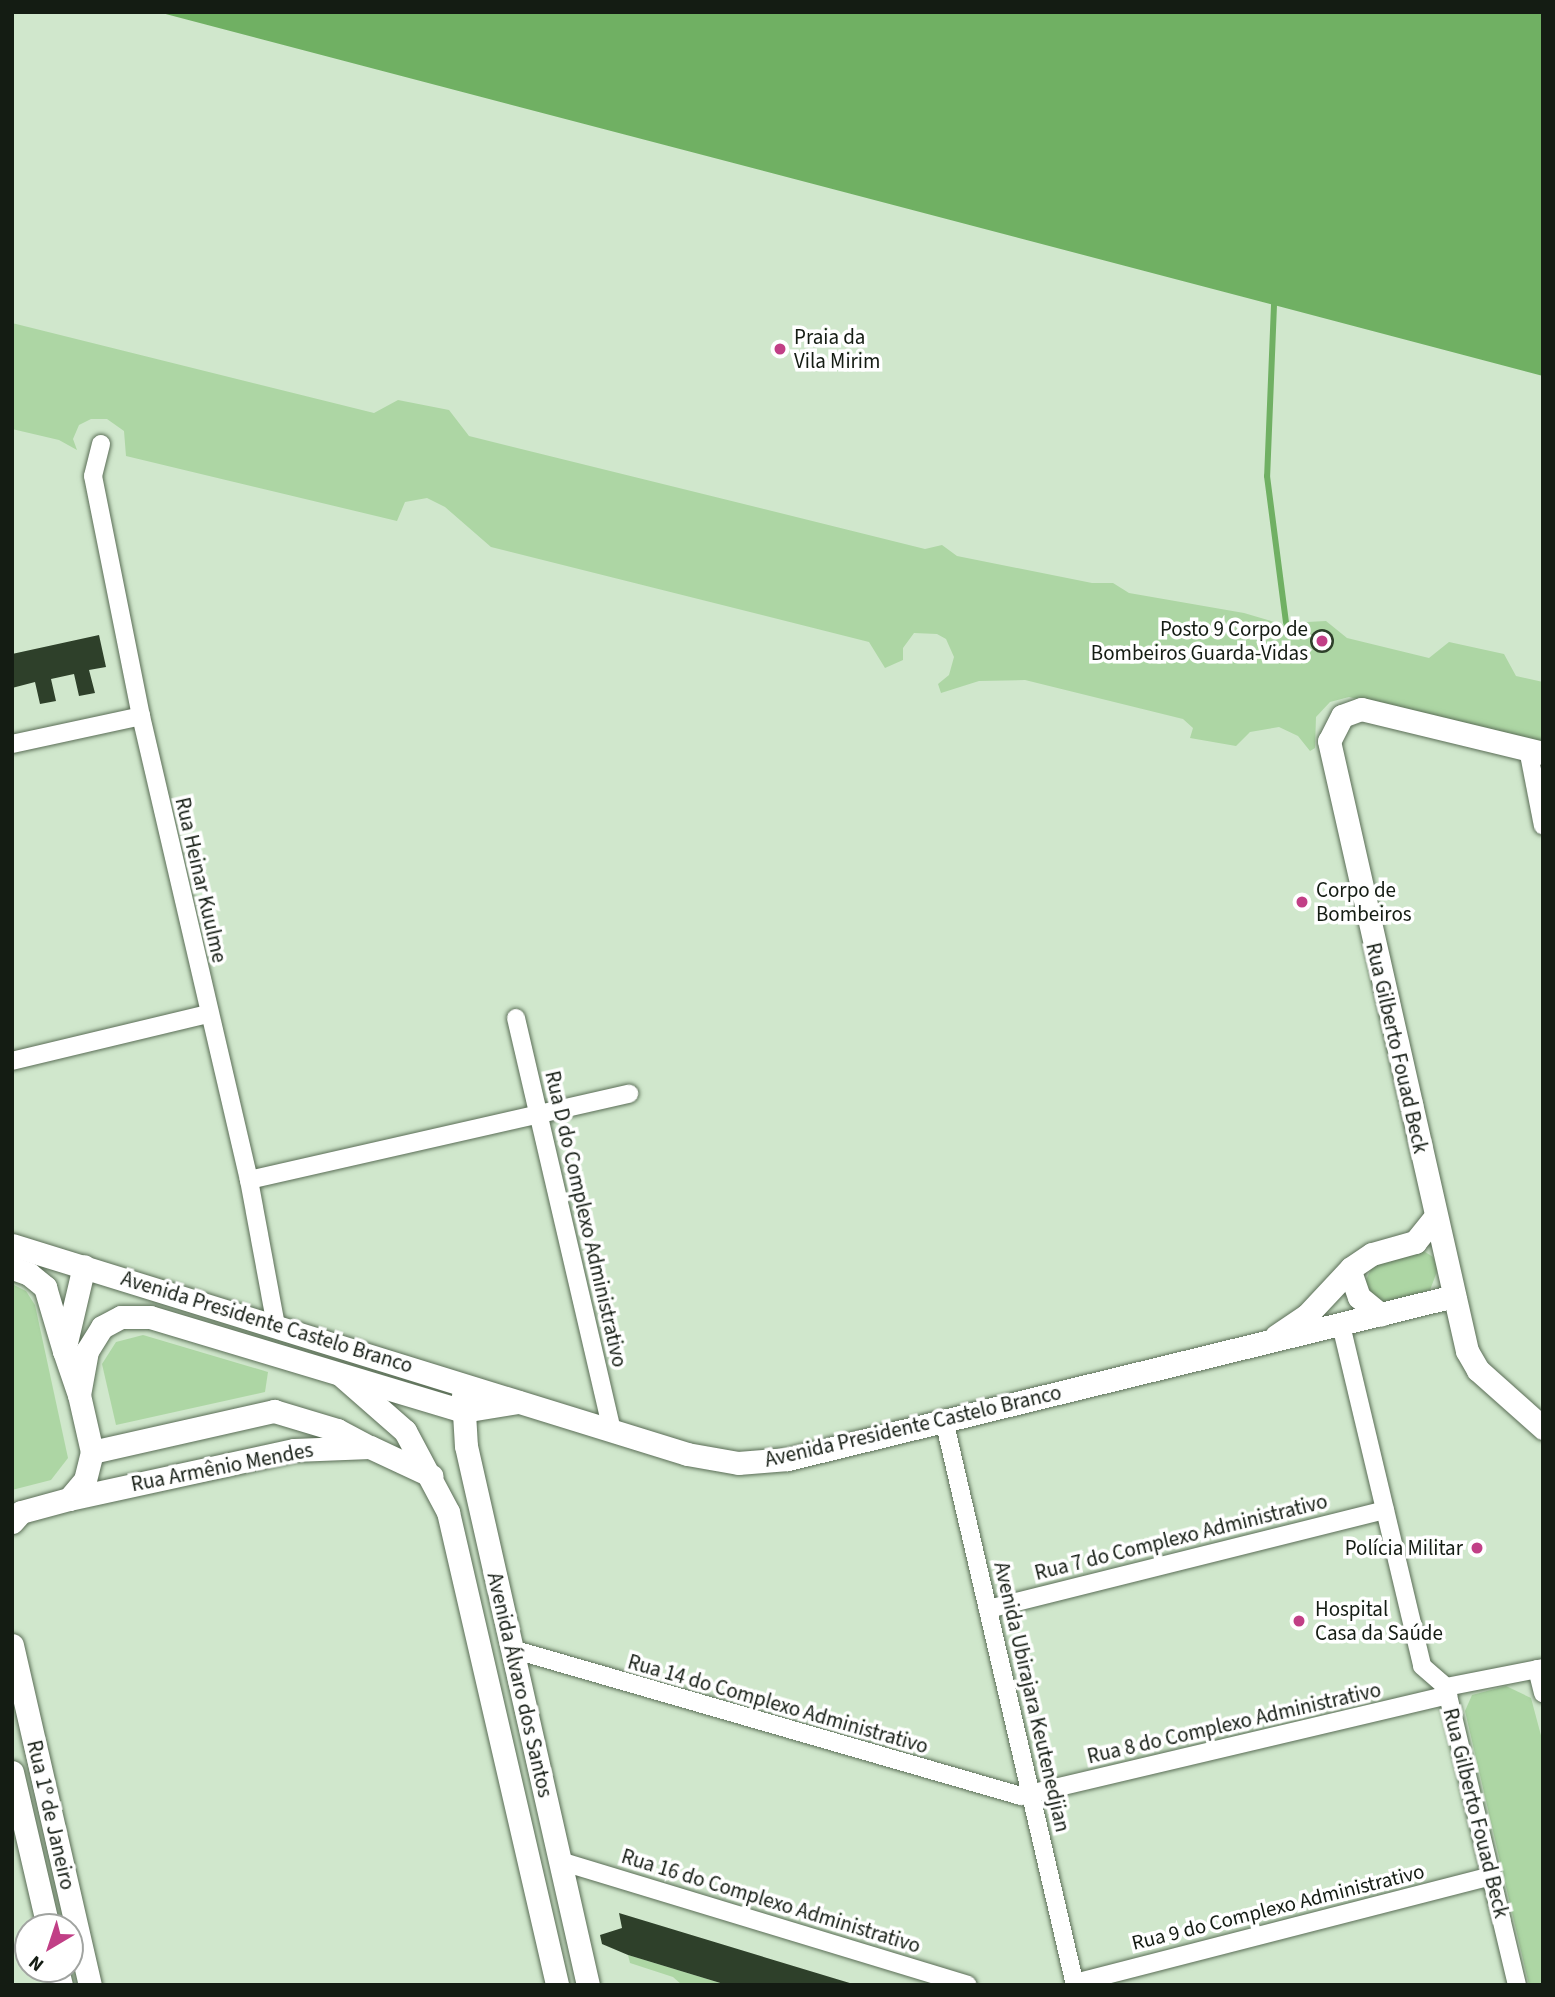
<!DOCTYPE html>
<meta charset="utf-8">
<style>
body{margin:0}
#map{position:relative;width:1555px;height:1997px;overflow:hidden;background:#d0e7cc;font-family:"Source Sans 3",sans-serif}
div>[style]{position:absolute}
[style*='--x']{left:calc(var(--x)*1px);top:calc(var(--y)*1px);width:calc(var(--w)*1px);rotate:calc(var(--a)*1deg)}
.green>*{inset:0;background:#add6a4}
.water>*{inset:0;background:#70b063}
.stream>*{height:6px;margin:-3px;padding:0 3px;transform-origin:3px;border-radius:3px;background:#70b063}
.building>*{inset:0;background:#2e402a}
.round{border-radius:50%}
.roads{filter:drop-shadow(0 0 2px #5a6d56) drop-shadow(0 0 2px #5a6d56)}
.minor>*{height:18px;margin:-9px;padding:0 9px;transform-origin:9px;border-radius:9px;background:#fff}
.tertiary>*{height:23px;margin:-11.5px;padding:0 11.5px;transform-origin:11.5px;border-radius:11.5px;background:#fff}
.dots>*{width:19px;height:19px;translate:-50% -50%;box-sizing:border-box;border:4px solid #fff;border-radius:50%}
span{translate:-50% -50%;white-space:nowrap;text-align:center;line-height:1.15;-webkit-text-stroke:7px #fff;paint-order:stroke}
.poi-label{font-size:21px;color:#141c13}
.left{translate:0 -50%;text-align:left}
.right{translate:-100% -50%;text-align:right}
.street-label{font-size:21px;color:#141c13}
.frame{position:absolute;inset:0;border:14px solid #141c13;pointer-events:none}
.north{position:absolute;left:14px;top:1913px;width:70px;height:70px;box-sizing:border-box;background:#fff;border:2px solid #a1a4a1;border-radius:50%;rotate:219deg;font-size:19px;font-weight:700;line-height:28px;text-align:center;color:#141c13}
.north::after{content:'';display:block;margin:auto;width:24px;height:32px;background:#c13f86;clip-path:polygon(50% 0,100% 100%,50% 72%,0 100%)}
</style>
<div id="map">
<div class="green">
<i style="clip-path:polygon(12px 323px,374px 413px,398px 400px,449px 410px,469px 436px,925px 549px,942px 545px,957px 556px,1092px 583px,1113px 583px,1129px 593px,1244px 613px,1298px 629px,1307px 622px,1326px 621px,1347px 638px,1429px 658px,1449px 642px,1504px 654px,1516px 676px,1543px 682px,1543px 744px,1349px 697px,1330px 702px,1316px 717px,1315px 748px,1310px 751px,1298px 736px,1279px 727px,1250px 732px,1236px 746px,1190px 738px,1193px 728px,1183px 719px,1025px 680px,979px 681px,941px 693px,938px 684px,949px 675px,954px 657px,946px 639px,937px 634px,914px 633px,903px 648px,903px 660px,885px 668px,869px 642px,491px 547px,445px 507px,427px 498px,405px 502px,397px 521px,126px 456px,124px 431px,107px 419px,91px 419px,79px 425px,73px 439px,77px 450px,59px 440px,12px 429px)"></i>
<i style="clip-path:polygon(1422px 1250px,1433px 1257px,1438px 1269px,1430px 1290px,1385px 1304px,1371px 1296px,1365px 1282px,1373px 1265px)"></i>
<i style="clip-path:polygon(12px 1284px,26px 1291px,35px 1305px,68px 1458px,51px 1480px,12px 1490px)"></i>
<i style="clip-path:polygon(143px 1335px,268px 1372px,265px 1392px,116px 1425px,102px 1364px,116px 1342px)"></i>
<i style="clip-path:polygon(1506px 1686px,1531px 1698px,1543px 1743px,1543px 1985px,1529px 1985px,1465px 1711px,1472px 1695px)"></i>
<i style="clip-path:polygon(628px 1955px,727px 1985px,682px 1985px,673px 1977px,630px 1963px)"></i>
</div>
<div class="water">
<i style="clip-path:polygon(158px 12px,1543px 12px,1543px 376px,1274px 305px)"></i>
</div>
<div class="stream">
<i style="--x:1274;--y:305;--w:171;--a:92.3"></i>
<i style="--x:1267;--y:476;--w:148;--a:82.6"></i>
</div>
<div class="building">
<i class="round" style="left:1310px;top:629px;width:24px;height:24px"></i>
<i style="clip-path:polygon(99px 635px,106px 667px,89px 670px,95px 693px,79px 696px,74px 674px,51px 679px,56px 701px,40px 704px,35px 682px,12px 688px,12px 654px)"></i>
<i style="clip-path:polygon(619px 1913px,853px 1984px,853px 1985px,727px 1985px,628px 1955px,602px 1944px,600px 1935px,622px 1928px)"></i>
</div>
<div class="roads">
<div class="minor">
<i style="--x:101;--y:444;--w:33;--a:104"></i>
<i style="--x:93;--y:476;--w:245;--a:78.7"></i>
<i style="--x:141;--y:716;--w:476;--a:76.9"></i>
<i style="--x:249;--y:1180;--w:147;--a:79.5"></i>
<i style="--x:12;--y:744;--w:132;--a:-12.2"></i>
<i style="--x:1528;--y:749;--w:78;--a:79"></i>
<i style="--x:516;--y:1018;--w:423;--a:76.9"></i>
<i style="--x:12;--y:1061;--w:202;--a:-13.5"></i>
<i style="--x:249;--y:1180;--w:390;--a:-12.8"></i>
<i style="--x:1341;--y:1325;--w:350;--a:76.6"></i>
<i style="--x:1422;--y:1666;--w:32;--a:41"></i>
<i style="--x:1446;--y:1687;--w:306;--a:76.6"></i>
<i style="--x:944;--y:1420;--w:580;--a:76.95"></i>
<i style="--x:988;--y:1609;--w:409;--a:-14"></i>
<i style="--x:512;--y:1649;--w:530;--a:16.11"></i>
<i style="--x:1021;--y:1796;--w:439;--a:-13.3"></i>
<i style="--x:1537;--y:1669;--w:25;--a:76"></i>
<i style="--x:1446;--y:1687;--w:99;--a:-11.1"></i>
<i style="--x:560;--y:1861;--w:426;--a:16.9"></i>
<i style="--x:1075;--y:1983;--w:431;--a:-14.4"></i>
</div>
<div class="tertiary">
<i style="--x:1543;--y:753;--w:187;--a:-166.4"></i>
<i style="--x:1361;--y:709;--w:20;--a:160"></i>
<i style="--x:1342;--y:716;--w:28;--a:117"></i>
<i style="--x:1329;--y:741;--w:625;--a:77.25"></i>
<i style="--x:1467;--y:1351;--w:22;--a:60"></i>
<i style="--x:1478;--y:1370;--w:87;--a:41.7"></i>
<i style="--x:12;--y:1245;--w:707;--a:17.2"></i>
<i style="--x:687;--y:1454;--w:52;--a:10"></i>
<i style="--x:738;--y:1463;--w:50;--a:-4.6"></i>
<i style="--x:788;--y:1459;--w:686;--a:-13.75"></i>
<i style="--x:12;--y:1268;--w:18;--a:19"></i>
<i style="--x:29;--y:1274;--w:21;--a:39"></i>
<i style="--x:45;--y:1287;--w:67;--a:73.5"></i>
<i style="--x:1352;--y:1277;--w:21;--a:71"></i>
<i style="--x:1359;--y:1297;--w:28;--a:39"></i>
<i style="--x:1276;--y:1336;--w:37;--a:-34"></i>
<i style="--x:1307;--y:1315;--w:64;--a:-46.9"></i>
<i style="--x:1351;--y:1268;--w:25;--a:-34"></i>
<i style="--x:1372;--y:1254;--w:45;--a:-15.6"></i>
<i style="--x:1415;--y:1242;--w:33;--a:-51"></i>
<i style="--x:341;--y:1375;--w:85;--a:41.2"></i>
<i style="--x:405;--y:1431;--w:92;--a:62"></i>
<i style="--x:448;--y:1512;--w:485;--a:77"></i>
<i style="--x:78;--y:1392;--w:43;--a:-108.9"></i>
<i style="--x:64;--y:1351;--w:87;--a:-76.8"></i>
<i style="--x:463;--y:1396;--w:50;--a:86.6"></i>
<i style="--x:466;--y:1446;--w:553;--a:77.25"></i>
<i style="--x:92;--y:1452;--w:187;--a:-12.7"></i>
<i style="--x:274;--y:1411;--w:66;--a:16.8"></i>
<i style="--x:337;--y:1430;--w:32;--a:28"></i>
<i style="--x:69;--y:1499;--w:25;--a:-50"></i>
<i style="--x:85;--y:1480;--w:29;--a:-76"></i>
<i style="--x:92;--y:1452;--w:58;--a:-102.8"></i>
<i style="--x:79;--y:1395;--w:45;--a:-79.7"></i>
<i style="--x:87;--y:1351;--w:28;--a:-58"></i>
<i style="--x:102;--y:1327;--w:21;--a:-28"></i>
<i style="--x:121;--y:1317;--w:29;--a:0"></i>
<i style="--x:150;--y:1317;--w:327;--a:16.7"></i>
<i style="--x:463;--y:1411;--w:56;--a:-9.3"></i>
<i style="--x:12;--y:1522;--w:13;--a:-48"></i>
<i style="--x:21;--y:1512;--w:50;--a:-15.2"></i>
<i style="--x:69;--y:1499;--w:230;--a:-12.3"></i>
<i style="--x:294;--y:1450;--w:76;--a:-2.3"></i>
<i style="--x:370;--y:1447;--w:68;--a:25.1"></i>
<i style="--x:12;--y:1645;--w:349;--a:77.1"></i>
<i style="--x:12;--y:1772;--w:159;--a:76.9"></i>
<i style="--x:57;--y:1969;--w:16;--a:76"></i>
</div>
</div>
<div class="dots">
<i style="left:780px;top:349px;background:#c13f86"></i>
<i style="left:1322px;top:641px;background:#c13f86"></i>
<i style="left:1302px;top:902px;background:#c13f86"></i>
<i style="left:1477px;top:1548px;background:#c13f86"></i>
<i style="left:1299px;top:1621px;background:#c13f86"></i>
</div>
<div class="poi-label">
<span class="left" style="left:794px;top:349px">Praia da<br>Vila Mirim</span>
<span class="right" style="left:1308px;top:641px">Posto 9 Corpo de<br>Bombeiros Guarda-Vidas</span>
<span class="left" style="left:1316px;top:902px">Corpo de<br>Bombeiros</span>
<span class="right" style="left:1463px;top:1548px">Polícia Militar</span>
<span class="left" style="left:1315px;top:1621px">Hospital<br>Casa da Saúde</span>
</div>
<div class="street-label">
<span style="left:201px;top:880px;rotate:77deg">Rua Heinar Kuulme</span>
<span style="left:1397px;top:1048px;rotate:77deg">Rua Gilberto Fouad Beck</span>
<span style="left:586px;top:1219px;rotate:77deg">Rua D do Complexo Administrativo</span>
<span style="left:267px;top:1322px;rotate:17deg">Avenida Presidente Castelo Branco</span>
<span style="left:913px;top:1426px;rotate:-13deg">Avenida Presidente Castelo Branco</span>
<span style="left:222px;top:1467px;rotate:-11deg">Rua Armênio Mendes</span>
<span style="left:1181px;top:1537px;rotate:-14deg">Rua 7 do Complexo Administrativo</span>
<span style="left:520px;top:1685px;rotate:77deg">Avenida Álvaro dos Santos</span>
<span style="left:1032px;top:1697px;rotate:77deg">Avenida Ubirajara Keutenedjian</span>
<span style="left:778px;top:1704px;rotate:16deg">Rua 14 do Complexo Administrativo</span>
<span style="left:1234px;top:1723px;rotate:-13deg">Rua 8 do Complexo Administrativo</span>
<span style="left:1476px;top:1813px;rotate:76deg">Rua Gilberto Fouad Beck</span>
<span style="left:51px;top:1815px;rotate:77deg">Rua 1º de Janeiro</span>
<span style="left:771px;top:1901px;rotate:17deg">Rua 16 do Complexo Administrativo</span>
<span style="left:1278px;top:1907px;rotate:-14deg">Rua 9 do Complexo Administrativo</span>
</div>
<div class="frame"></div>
<div class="north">N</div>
</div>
